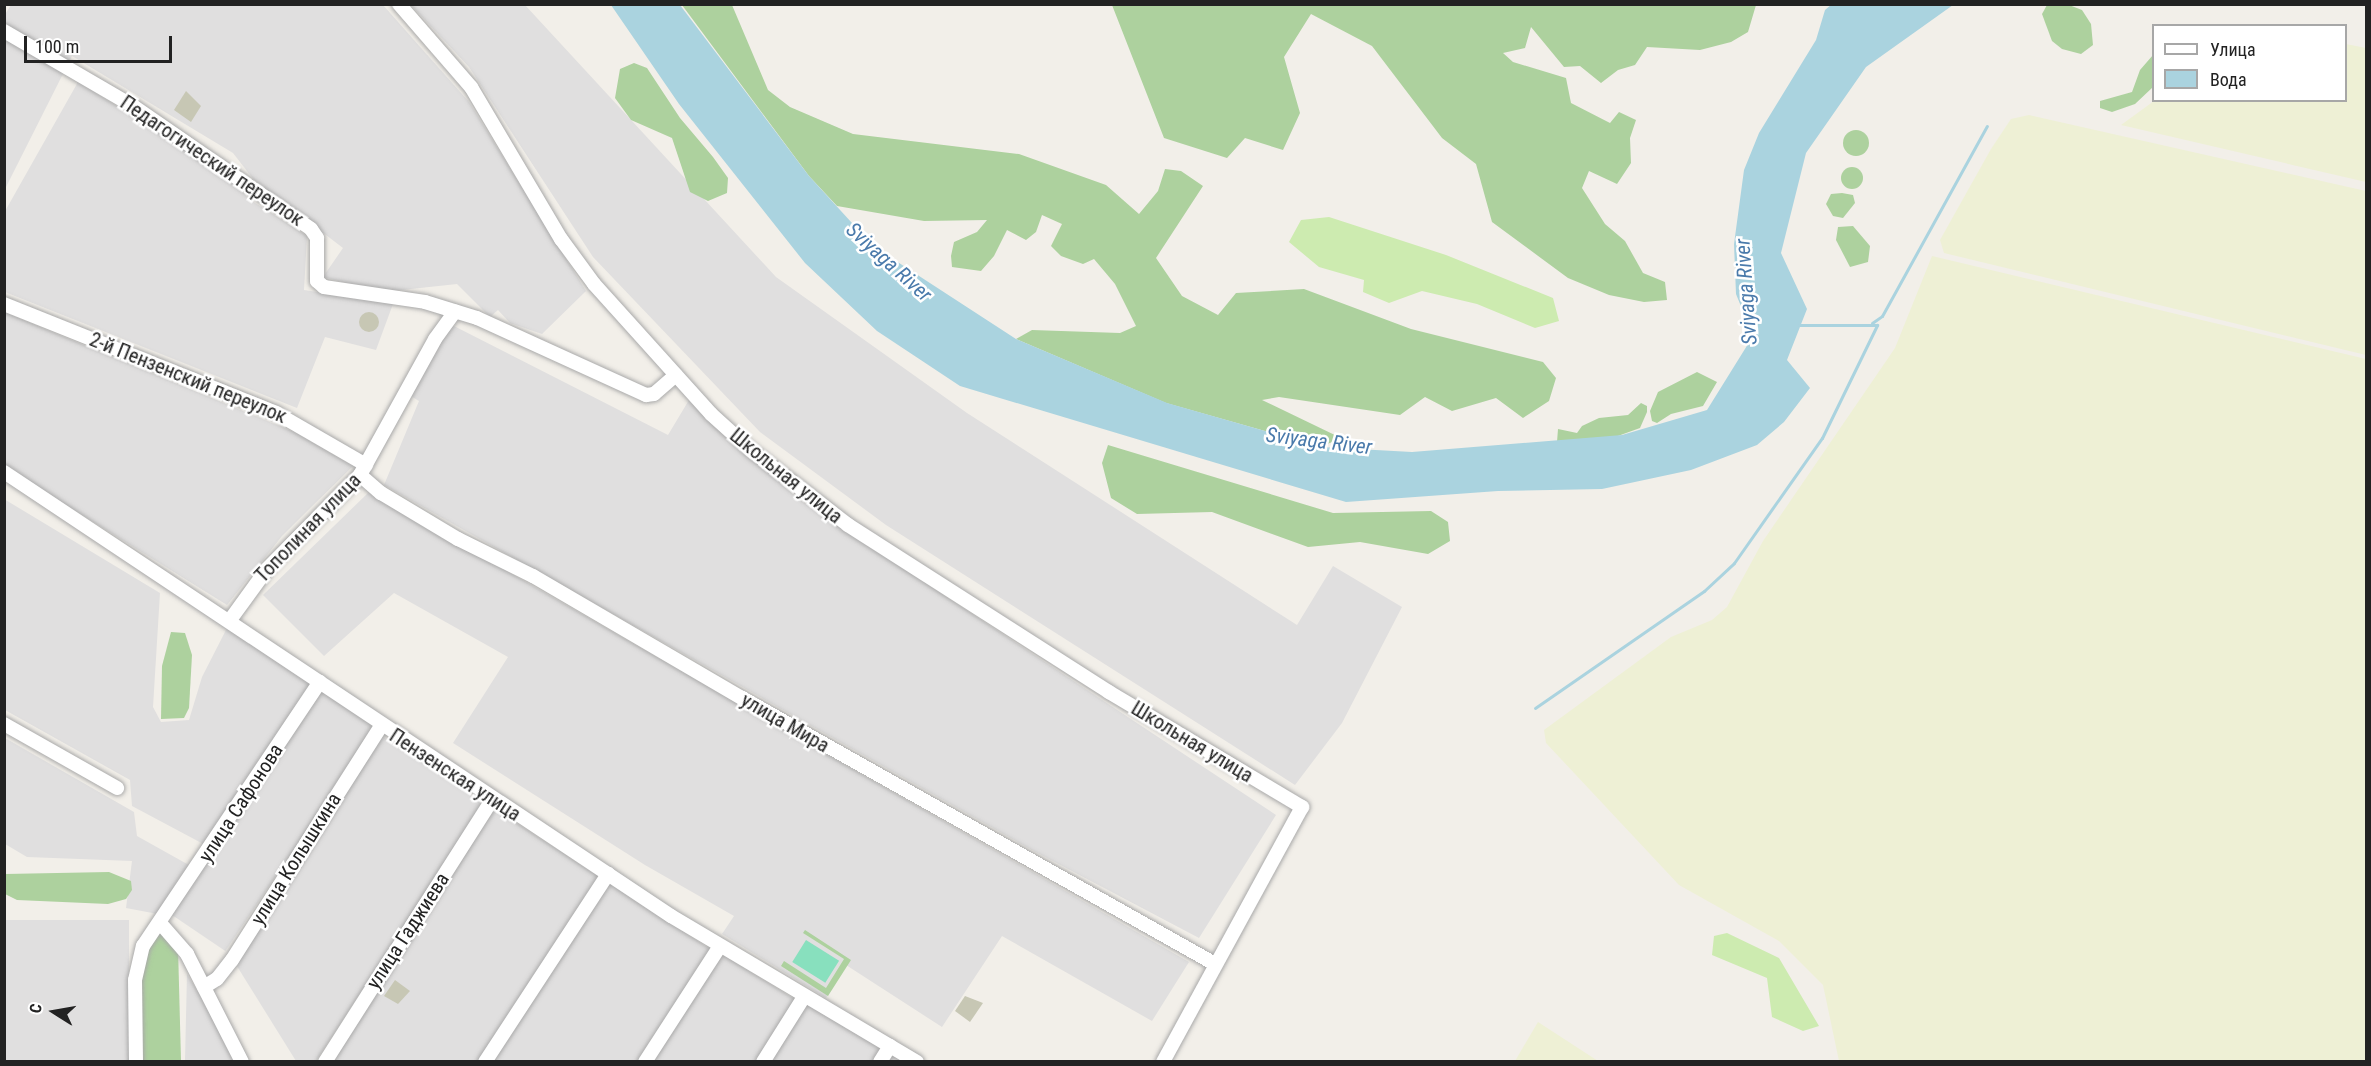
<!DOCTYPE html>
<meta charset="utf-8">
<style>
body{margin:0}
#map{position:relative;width:2371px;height:1066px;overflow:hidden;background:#f2efe9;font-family:"Roboto Condensed",sans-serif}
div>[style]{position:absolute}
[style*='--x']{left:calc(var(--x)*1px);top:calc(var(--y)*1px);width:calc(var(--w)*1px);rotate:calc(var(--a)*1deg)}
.residential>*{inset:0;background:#e0dfdf;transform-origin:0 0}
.construction>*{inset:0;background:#c7c7b4}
.round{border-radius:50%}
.farmland>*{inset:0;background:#eef0d5}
.grass>*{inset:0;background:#cdebb0}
.forest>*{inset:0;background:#add19e}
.pitch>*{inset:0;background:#88e0be;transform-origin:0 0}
.water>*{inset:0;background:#aad3df}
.stream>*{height:3px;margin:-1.5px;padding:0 1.5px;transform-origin:1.5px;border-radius:1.5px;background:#aad3df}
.roads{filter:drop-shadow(0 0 2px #a9a9a9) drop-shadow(0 0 2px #a9a9a9)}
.minor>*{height:14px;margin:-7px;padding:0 7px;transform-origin:7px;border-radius:7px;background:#fff}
span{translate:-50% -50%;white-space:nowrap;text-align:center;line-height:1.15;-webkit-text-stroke:5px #fff;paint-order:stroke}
.street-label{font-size:20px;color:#222}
.water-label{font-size:21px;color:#4a7aab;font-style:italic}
.frame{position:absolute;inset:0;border:6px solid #222;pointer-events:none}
.legend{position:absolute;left:2152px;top:24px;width:195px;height:78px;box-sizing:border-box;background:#fff;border:2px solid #a7a7a7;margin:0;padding:8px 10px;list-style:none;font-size:18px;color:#222}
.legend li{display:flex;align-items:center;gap:12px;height:30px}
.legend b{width:30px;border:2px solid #a7a7a7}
.north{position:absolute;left:24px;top:982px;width:60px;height:60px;-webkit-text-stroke:4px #fff;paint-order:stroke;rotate:281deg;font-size:16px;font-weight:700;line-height:24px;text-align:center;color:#222}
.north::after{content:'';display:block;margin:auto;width:21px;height:27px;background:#222;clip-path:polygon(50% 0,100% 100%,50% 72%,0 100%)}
.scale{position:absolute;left:24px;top:36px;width:148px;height:27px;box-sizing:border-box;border:3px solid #222;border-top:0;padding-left:8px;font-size:18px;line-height:21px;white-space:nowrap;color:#222;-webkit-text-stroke:4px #fff;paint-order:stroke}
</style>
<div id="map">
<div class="residential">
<i style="clip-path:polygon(11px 5px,383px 5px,469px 102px,586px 291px,542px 334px,510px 323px,498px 310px,490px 317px,457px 284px,383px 292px,323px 277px,343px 248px,254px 180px,233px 153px,72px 56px,5px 189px,4px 16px)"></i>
<i style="clip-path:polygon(411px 5px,525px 5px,776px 277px,967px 413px,1297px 625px,1333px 566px,1402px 607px,1342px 723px,1295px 785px,886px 525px,760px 432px,593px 257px,469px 67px)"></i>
<i style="clip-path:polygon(78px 82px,227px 175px,249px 199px,307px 236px,304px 290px,393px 304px,376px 350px,325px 337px,297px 408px,5px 292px,4px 213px)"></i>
<i style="clip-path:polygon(4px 312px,296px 433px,353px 466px,282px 536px,227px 605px,5px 467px)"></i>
<i style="clip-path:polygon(450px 324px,668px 435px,689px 400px,797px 498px,1276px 815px,1199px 938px,1032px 850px,384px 485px,419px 401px,409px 395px)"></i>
<i style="clip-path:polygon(369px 492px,1189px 962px,1152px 1021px,1002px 936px,942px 1027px,846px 965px,826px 998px,722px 934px,734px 916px,645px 865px,453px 743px,508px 657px,394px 593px,324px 656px,263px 595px)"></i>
<i style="clip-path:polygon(4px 499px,160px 593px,153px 707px,161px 722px,189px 720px,202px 677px,227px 628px,312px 684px,209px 847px,132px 806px,130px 780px,5px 710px)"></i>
<i style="left:321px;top:691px;width:66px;height:269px;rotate:34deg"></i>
<i style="clip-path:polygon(382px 736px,484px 804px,316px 1061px,296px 1061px,235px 963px)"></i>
<i style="clip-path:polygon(5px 738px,134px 812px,137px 836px,196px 869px,163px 915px,126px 908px,132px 861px,27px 857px,5px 844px)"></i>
<i style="clip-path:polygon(495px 809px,710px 949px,637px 1061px,329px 1062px)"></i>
<i style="left:129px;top:920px;width:141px;height:125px;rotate:90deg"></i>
<i style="clip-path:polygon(720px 953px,796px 1000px,807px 1002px,850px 1028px,902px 1061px,650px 1062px)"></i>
<i style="clip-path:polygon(187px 974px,241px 1061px,185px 1061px)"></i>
</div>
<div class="construction">
<i style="clip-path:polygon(186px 91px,201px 106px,191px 122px,174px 110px)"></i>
<i class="round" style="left:359px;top:312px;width:20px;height:20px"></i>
<i style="clip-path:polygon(395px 980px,410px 991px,398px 1004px,384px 996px)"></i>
<i style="clip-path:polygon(965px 996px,983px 1003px,970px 1022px,955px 1011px)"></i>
</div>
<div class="farmland">
<i style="clip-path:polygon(2346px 44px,2366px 48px,2366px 182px,2121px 125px,2154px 101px,2346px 100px)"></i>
<i style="clip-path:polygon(2029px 115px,2366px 191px,2366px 355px,1944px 253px,1940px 240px,1991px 149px,2011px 119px)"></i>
<i style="clip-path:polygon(1932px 256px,2366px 359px,2366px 1061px,1839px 1061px,1823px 985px,1779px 941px,1679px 885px,1546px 743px,1544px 730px,1671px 637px,1712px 620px,1727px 607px,1763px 541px,1895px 348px)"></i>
<i style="clip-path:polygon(1538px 1022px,1598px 1061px,1515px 1061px)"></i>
</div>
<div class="grass">
<i style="clip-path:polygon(1329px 217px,1446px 255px,1553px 298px,1559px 321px,1535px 328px,1477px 304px,1422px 291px,1389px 303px,1363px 292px,1364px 280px,1319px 267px,1289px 242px,1301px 220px)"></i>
<i style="clip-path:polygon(1727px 933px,1779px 958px,1819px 1026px,1803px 1031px,1772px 1017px,1767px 978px,1712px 955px,1714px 936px)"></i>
</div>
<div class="forest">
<i style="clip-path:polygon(682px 5px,732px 5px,768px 90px,790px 107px,853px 134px,1019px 154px,1106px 185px,1139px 214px,1158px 191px,1165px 169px,1181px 171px,1203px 186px,1156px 258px,1182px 296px,1218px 315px,1236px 293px,1304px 289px,1411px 329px,1543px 362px,1556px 378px,1549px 401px,1523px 418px,1496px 398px,1452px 411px,1425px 397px,1400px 415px,1279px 397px,1262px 400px,1341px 438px,1321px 447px,1166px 403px,1016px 339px,1032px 330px,1120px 333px,1136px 326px,1115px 284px,1094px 259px,1083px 264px,1061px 256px,1051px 246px,1062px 224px,1042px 215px,1036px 232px,1026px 240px,1007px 230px,994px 256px,981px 271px,952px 267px,951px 256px,954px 242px,977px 232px,987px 220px,924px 221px,837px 206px,809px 176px)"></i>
<i style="clip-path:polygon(1112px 5px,1756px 5px,1748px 32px,1731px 42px,1700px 50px,1647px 47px,1635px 65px,1618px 70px,1601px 83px,1580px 66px,1564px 67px,1531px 27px,1525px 48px,1503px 53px,1513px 62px,1566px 78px,1571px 103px,1610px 123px,1619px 112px,1636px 120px,1630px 138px,1631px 163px,1617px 184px,1589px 171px,1582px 188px,1605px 224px,1625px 241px,1643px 273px,1665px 282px,1667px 300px,1644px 302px,1609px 295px,1568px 278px,1492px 222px,1476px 164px,1442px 138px,1372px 46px,1311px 14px,1284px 57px,1300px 113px,1283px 150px,1245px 138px,1227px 158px,1164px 138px)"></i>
<i style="clip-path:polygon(2047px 5px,2069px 5px,2082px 10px,2091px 24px,2093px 45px,2081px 54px,2062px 49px,2052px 41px,2042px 14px)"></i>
<i style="clip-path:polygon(2153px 55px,2153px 87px,2135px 104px,2112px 112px,2100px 108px,2100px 101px,2132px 92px,2140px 70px)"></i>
<i style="clip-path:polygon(634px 63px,647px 68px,680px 118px,713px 157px,728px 178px,727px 193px,708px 201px,690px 192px,672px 138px,631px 120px,615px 98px,620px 69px)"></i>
<i class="round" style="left:1843px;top:130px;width:26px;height:26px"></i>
<i class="round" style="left:1841px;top:167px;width:22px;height:22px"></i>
<i style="clip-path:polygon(1842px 193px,1853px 195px,1855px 203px,1843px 218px,1833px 216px,1826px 204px,1831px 194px)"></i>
<i style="clip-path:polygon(1853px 226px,1870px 246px,1868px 262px,1850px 267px,1836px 240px,1838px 227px)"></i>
<i style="clip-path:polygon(1697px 372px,1717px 382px,1703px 406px,1671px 414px,1657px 423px,1652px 421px,1650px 411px,1658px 392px)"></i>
<i style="clip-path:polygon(1641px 403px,1647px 406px,1647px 412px,1640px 428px,1604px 441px,1557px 442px,1558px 429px,1577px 433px,1582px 426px,1599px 418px,1628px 415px)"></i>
<i style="clip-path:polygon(1108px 445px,1333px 513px,1431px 511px,1448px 522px,1450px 541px,1428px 554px,1360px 542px,1308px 547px,1212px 512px,1137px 514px,1111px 498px,1102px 463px)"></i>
<i style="clip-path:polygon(171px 632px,185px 633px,192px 655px,189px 708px,184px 718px,161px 719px,162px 666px)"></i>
<i style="clip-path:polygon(109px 872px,131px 881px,132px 890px,126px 899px,108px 904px,17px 900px,5px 894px,5px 874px)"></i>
<i style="clip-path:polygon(157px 929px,178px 947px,181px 1061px,140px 1062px,140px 940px)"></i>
<i style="clip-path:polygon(805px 930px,851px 960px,828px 996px,781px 966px,784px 961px,826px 988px,844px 959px,803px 933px)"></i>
</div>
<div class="pitch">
<i style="left:806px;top:940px;width:39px;height:26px;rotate:32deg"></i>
</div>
<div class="water">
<i style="clip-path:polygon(1832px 4px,1953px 5px,1866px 67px,1806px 153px,1781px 253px,1807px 309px,1787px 360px,1810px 388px,1784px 422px,1757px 445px,1691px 470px,1602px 489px,1498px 491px,1346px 502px,960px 386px,877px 331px,805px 263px,679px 104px,611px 5px,680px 5px,809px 176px,873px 246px,1016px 339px,1167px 403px,1321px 447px,1412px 452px,1622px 435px,1707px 410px,1753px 336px,1736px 294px,1734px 244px,1744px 170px,1759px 133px,1816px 40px,1825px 10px)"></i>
</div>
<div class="stream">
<i style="--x:1872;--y:323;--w:12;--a:-35"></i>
<i style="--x:1882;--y:316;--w:217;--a:-61.1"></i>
<i style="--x:1535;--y:708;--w:206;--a:-34.7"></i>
<i style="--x:1704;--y:591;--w:41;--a:-43"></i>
<i style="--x:1734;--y:563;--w:153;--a:-54.9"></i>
<i style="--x:1822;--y:438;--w:126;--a:-64"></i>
<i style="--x:1877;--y:325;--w:78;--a:180"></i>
</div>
<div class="roads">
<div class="minor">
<i style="--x:399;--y:4;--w:110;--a:49.1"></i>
<i style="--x:471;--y:87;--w:177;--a:59.4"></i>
<i style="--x:561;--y:239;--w:56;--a:53.7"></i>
<i style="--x:594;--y:284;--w:175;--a:48"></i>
<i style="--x:711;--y:414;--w:55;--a:42.1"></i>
<i style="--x:752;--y:451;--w:121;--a:37.6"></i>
<i style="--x:848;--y:525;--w:310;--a:32.6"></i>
<i style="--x:1109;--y:692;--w:225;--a:30.8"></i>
<i style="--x:1302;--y:807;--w:290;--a:118.6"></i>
<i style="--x:4;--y:31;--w:149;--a:30.2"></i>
<i style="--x:133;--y:106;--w:216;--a:34.6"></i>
<i style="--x:311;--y:229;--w:11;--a:56"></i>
<i style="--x:317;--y:238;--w:43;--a:90"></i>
<i style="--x:317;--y:281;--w:9;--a:41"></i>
<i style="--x:324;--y:287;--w:102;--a:8.4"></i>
<i style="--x:425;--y:302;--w:54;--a:17.1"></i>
<i style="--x:477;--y:318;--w:186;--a:24.5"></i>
<i style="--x:646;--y:395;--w:8;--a:-7"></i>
<i style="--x:654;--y:394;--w:29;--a:-41"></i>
<i style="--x:4;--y:304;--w:293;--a:21.8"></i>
<i style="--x:276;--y:413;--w:104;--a:30"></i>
<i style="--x:4;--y:472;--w:801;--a:33.65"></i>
<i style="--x:671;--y:916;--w:286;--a:30.7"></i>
<i style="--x:360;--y:475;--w:28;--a:41"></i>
<i style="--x:381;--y:493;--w:90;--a:30.9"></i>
<i style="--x:458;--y:539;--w:84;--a:26.3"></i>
<i style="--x:533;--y:576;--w:242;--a:30.3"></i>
<i style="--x:742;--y:698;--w:543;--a:29.35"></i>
<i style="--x:230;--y:620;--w:63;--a:-54"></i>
<i style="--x:267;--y:569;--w:132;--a:-45.3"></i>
<i style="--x:360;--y:475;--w:155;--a:-61.1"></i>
<i style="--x:435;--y:339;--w:34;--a:-54"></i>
<i style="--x:4;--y:724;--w:130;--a:29.5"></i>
<i style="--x:161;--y:924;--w:40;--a:49"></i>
<i style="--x:187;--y:954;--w:121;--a:63"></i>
<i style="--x:204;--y:987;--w:15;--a:-32"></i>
<i style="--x:217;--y:979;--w:24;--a:-52"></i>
<i style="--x:232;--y:960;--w:277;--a:-57.5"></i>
<i style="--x:136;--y:1062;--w:82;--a:-90.7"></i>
<i style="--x:135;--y:980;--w:35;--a:-77"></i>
<i style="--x:143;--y:946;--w:318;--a:-56.2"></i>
<i style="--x:325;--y:1062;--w:311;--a:-57.5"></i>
<i style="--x:485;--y:1062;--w:225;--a:-56.8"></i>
<i style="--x:645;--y:1062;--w:138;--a:-57.1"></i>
<i style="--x:763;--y:1062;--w:77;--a:-57.8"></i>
<i style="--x:880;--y:1062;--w:19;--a:-58"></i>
</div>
</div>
<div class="street-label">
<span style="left:212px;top:161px;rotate:34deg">Педагогический переулок</span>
<span style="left:188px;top:378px;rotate:22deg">2-й Пензенский переулок</span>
<span style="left:786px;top:476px;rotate:39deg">Школьная улица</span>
<span style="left:308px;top:528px;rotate:-46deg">Тополиная улица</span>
<span style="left:785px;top:723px;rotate:30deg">улица Мира</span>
<span style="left:1192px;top:742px;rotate:31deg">Школьная улица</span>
<span style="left:455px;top:775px;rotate:33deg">Пензенская улица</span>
<span style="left:241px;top:803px;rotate:-57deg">улица Сафонова</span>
<span style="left:296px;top:859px;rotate:-58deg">улица Колышкина</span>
<span style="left:408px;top:931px;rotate:-57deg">улица Гаджиева</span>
</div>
<div class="water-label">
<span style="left:889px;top:262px;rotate:42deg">Sviyaga River</span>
<span style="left:1746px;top:292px;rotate:-94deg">Sviyaga River</span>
<span style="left:1319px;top:441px;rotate:7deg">Sviyaga River</span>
</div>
<div class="frame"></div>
<ul class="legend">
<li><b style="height:8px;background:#fff"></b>Улица</li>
<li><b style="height:16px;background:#aad3df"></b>Вода</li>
</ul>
<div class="north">С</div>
<div class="scale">100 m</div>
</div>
